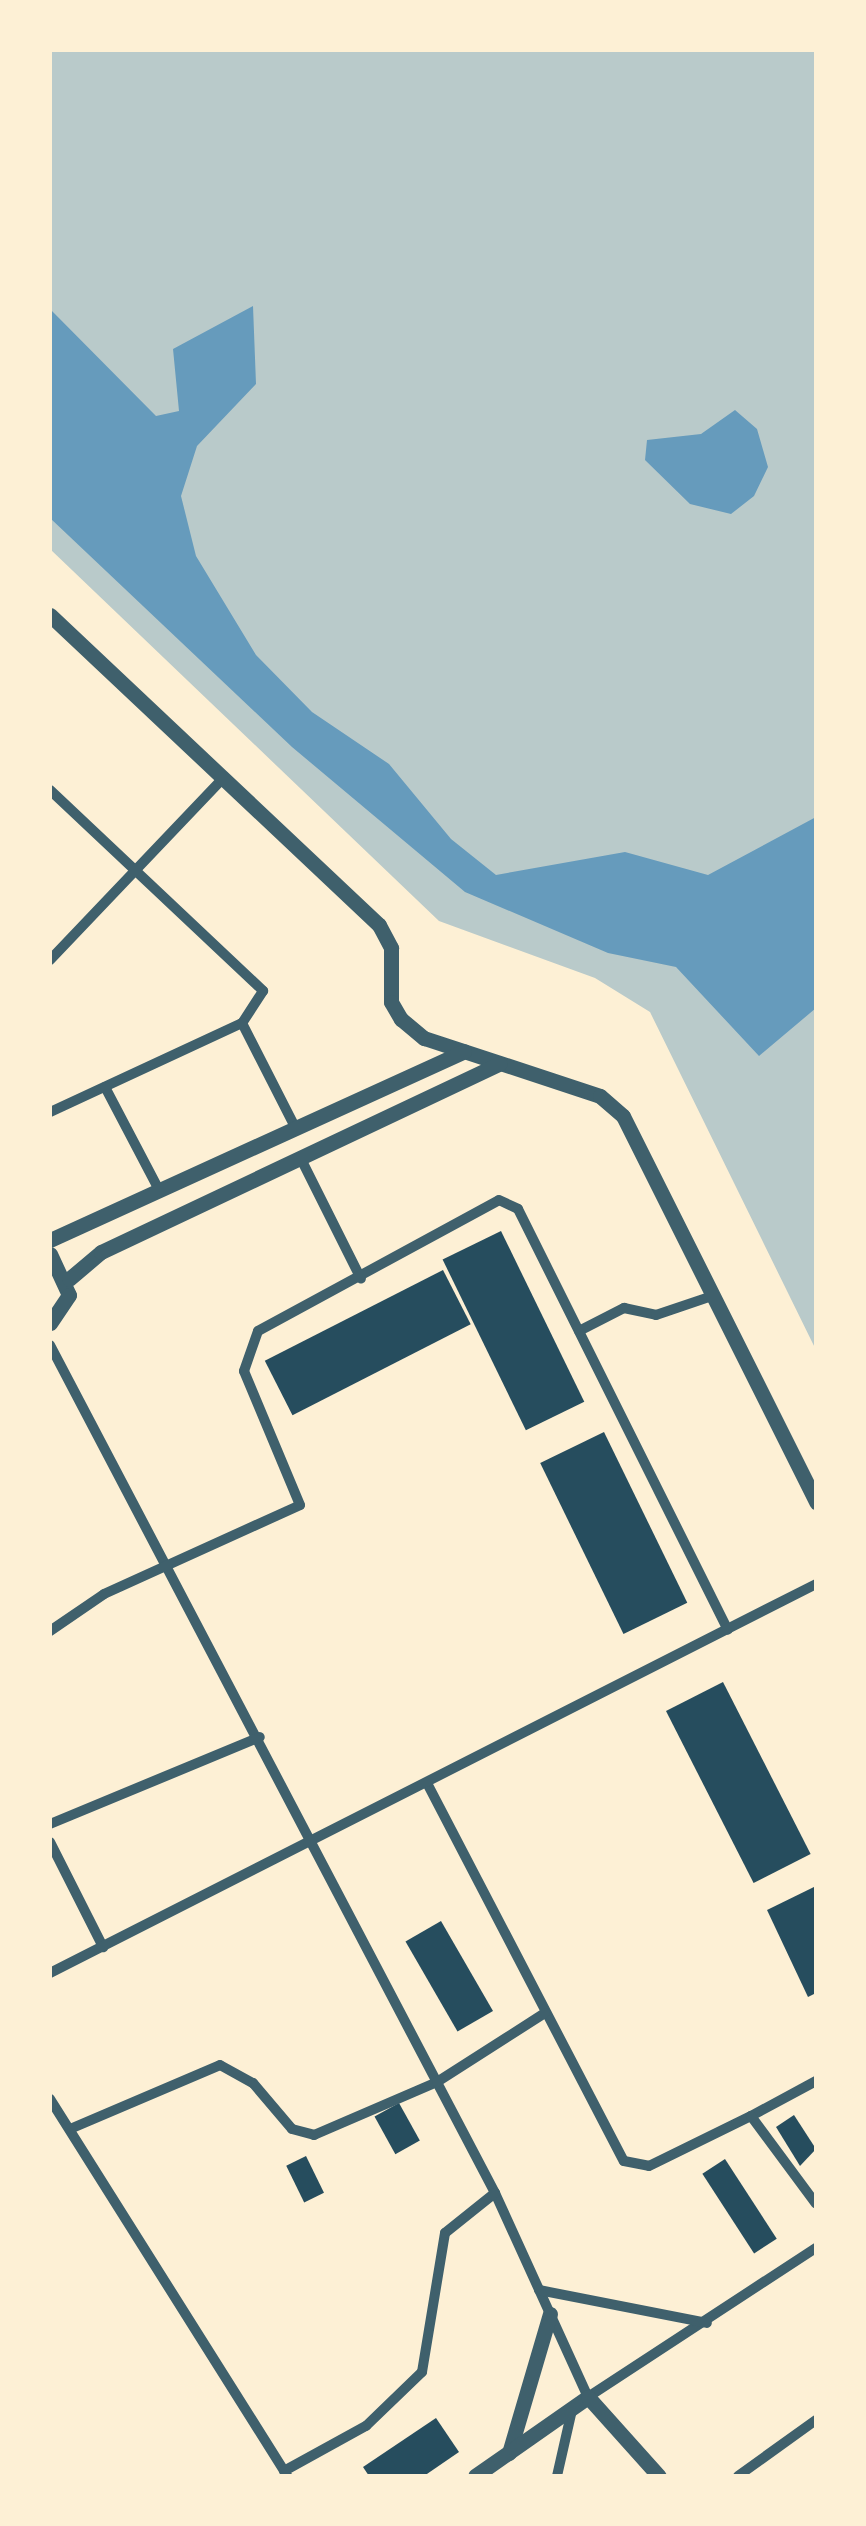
<!DOCTYPE html>
<style>
body{margin:0}
#map{position:relative;width:866px;height:2526px;overflow:hidden;background:#fdf0d5;font-family:Georgia,serif}
div>[style]{position:absolute}
[style*='--x']{left:calc(var(--x)*1px);top:calc(var(--y)*1px);width:calc(var(--w)*1px);rotate:calc(var(--a)*1deg)}
.green>*{inset:0;background:#b9caca}
.water>*{inset:0;background:#669bbc}
.building>*{inset:0;background:#264d5e;transform-origin:0 0}
.minor>*{height:10px;margin:-5px;padding:0 5px;transform-origin:5px;border-radius:5px;background:#3f606c}
.tertiary>*{height:15px;margin:-7.5px;padding:0 7.5px;transform-origin:7.5px;border-radius:7.5px;background:#3f606c}
span{translate:-50% -50%;white-space:nowrap;text-align:center;line-height:1.15;-webkit-text-stroke:10px #fdf0d5;paint-order:stroke}
.frame{position:absolute;inset:0;border:52px solid #fdf0d5;pointer-events:none}
</style>
<div id="map">
<div class="green">
<i style="clip-path:polygon(50px 50px,816px 50px,816px 1350px,650px 1012px,595px 978px,439px 921px,50px 549px)"></i>
</div>
<div class="water">
<i style="clip-path:polygon(253px 306px,256px 384px,197px 446px,181px 496px,196px 556px,256px 655px,312px 712px,389px 764px,451px 839px,496px 875px,625px 852px,708px 875px,816px 817px,816px 1008px,759px 1056px,676px 967px,608px 953px,465px 892px,292px 747px,50px 518px,50px 309px,156px 416px,179px 411px,173px 349px)"></i>
<i style="clip-path:polygon(735px 410px,757px 429px,768px 467px,754px 496px,731px 514px,690px 504px,645px 460px,647px 440px,701px 434px)"></i>
</div>
<div class="building">
<i style="left:501px;top:1231px;width:190px;height:65px;rotate:64deg"></i>
<i style="left:443px;top:1270px;width:61px;height:200px;rotate:63deg"></i>
<i style="left:604px;top:1432px;width:190px;height:71px;rotate:64deg"></i>
<i style="left:723px;top:1682px;width:193px;height:64px;rotate:63deg"></i>
<i style="clip-path:polygon(816px 1886px,816px 1993px,808px 1997px,767px 1910px)"></i>
<i style="left:441px;top:1921px;width:104px;height:41px;rotate:60deg"></i>
<i style="left:399px;top:2103px;width:43px;height:28px;rotate:61deg"></i>
<i style="clip-path:polygon(794px 2115px,816px 2149px,800px 2166px,776px 2127px)"></i>
<i style="left:306px;top:2156px;width:41px;height:22px;rotate:64deg"></i>
<i style="left:725px;top:2159px;width:95px;height:27px;rotate:57deg"></i>
<i style="clip-path:polygon(436px 2418px,459px 2452px,424px 2476px,369px 2476px,363px 2467px)"></i>
</div>
<div class="minor">
<i style="--x:50;--y:790;--w:293;--a:43.3"></i>
<i style="--x:263;--y:991;--w:38;--a:123"></i>
<i style="--x:242;--y:1023;--w:212;--a:155.1"></i>
<i style="--x:50;--y:960;--w:253;--a:-46.4"></i>
<i style="--x:242;--y:1023;--w:114;--a:63"></i>
<i style="--x:105;--y:1087;--w:116;--a:62.3"></i>
<i style="--x:300;--y:1157;--w:136;--a:63.4"></i>
<i style="--x:579;--y:1331;--w:51;--a:-27.1"></i>
<i style="--x:624;--y:1308;--w:33;--a:12"></i>
<i style="--x:656;--y:1315;--w:62;--a:-18.7"></i>
<i style="--x:50;--y:1345;--w:958;--a:62.31"></i>
<i style="--x:495;--y:2193;--w:224;--a:65.5"></i>
<i style="--x:588;--y:2397;--w:272;--a:-33.2"></i>
<i style="--x:50;--y:1631;--w:65;--a:-34.4"></i>
<i style="--x:104;--y:1594;--w:215;--a:-24.4"></i>
<i style="--x:300;--y:1505;--w:145;--a:-112.7"></i>
<i style="--x:244;--y:1371;--w:42;--a:-70.7"></i>
<i style="--x:258;--y:1331;--w:274;--a:-28.5"></i>
<i style="--x:499;--y:1200;--w:21;--a:25"></i>
<i style="--x:518;--y:1209;--w:470;--a:63.5"></i>
<i style="--x:428;--y:1785;--w:424;--a:62.5"></i>
<i style="--x:624;--y:2161;--w:25;--a:11"></i>
<i style="--x:649;--y:2166;--w:114;--a:-26.1"></i>
<i style="--x:50;--y:1824;--w:227;--a:-22.5"></i>
<i style="--x:50;--y:1842;--w:118;--a:63.2"></i>
<i style="--x:50;--y:1973;--w:859;--a:-26.92"></i>
<i style="--x:816;--y:2081;--w:74;--a:151.7"></i>
<i style="--x:751;--y:2116;--w:109;--a:53.5"></i>
<i style="--x:50;--y:2099;--w:445;--a:57.8"></i>
<i style="--x:70;--y:2129;--w:163;--a:-23.1"></i>
<i style="--x:220;--y:2065;--w:38;--a:29"></i>
<i style="--x:253;--y:2083;--w:60;--a:49.7"></i>
<i style="--x:292;--y:2129;--w:23;--a:15"></i>
<i style="--x:314;--y:2135;--w:134;--a:-23.3"></i>
<i style="--x:437;--y:2082;--w:128;--a:-32.6"></i>
<i style="--x:539;--y:2290;--w:171;--a:11.1"></i>
<i style="--x:284;--y:2471;--w:94;--a:-28.8"></i>
<i style="--x:366;--y:2426;--w:78;--a:-44"></i>
<i style="--x:422;--y:2372;--w:141;--a:-80.6"></i>
<i style="--x:445;--y:2233;--w:64;--a:-38.7"></i>
<i style="--x:557;--y:2476;--w:68;--a:-77.2"></i>
<i style="--x:738;--y:2476;--w:96;--a:-35.7"></i>
</div>
<div class="tertiary">
<i style="--x:50;--y:615;--w:452;--a:43.3"></i>
<i style="--x:379;--y:925;--w:26;--a:62"></i>
<i style="--x:391;--y:948;--w:54;--a:90"></i>
<i style="--x:391;--y:1002;--w:20;--a:60"></i>
<i style="--x:401;--y:1019;--w:30;--a:40"></i>
<i style="--x:424;--y:1038;--w:185;--a:18.2"></i>
<i style="--x:600;--y:1096;--w:30;--a:41"></i>
<i style="--x:623;--y:1116;--w:432;--a:63.4"></i>
<i style="--x:50;--y:1240;--w:455;--a:-24.5"></i>
<i style="--x:50;--y:1254;--w:45;--a:65.1"></i>
<i style="--x:69;--y:1295;--w:34;--a:124"></i>
<i style="--x:69;--y:1279;--w:42;--a:-40.2"></i>
<i style="--x:101;--y:1252;--w:441;--a:-25.3"></i>
<i style="--x:509;--y:2453;--w:145;--a:-73.6"></i>
<i style="--x:475;--y:2476;--w:138;--a:-35"></i>
<i style="--x:588;--y:2397;--w:106;--a:48.1"></i>
</div>
<div class="frame"></div>
</div>
